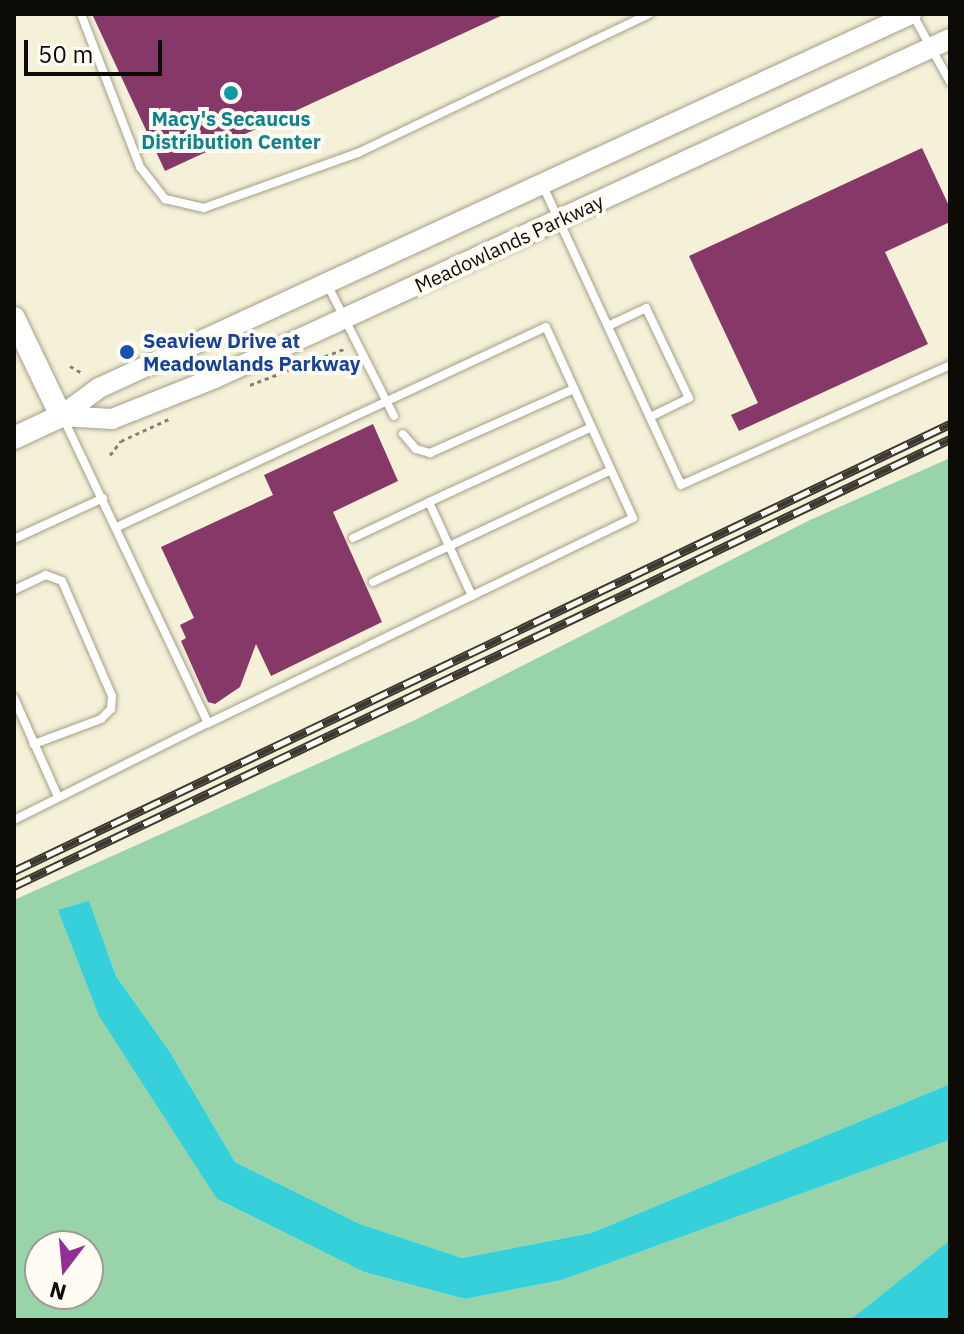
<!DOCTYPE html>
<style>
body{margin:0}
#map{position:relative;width:964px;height:1334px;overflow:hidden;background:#f5f0d8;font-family:"IBM Plex Sans",sans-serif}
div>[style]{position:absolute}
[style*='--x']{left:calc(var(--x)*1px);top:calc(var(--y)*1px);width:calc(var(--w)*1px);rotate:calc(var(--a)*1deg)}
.green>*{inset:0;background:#99d3aa}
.water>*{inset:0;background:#35d0da}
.building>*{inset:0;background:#863869}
.path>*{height:3px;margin-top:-1.5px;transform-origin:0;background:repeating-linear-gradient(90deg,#868373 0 4px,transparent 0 8px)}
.roads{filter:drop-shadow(0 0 2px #a39f89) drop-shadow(0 0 2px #a39f89)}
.service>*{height:8px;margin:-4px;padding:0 4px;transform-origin:4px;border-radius:4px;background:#fff}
.tertiary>*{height:20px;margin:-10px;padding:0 10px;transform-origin:10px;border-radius:10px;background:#fff}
.secondary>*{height:22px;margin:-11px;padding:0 11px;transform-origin:11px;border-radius:11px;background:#fff}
.rail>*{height:9px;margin-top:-4.5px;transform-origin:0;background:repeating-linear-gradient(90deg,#fffdf3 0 18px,#3c3930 0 36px);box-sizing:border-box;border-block:2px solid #3c3930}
.dots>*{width:22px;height:22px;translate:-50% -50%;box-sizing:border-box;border:4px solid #fffdf3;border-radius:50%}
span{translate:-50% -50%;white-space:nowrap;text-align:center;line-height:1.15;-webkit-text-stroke:8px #fffdf3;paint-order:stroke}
.culture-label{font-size:20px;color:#0d838f;font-weight:700}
.street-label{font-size:20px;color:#0d0b05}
.transit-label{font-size:20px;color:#164399;font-weight:700}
.left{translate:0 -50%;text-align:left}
.frame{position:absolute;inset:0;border:16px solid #0d0b05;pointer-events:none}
.north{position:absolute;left:24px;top:1230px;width:80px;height:80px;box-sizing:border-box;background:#fffdf3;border:2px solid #9e9c94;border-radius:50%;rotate:196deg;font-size:22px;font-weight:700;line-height:32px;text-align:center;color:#0d0b05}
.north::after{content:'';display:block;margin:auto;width:28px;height:36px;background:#932e95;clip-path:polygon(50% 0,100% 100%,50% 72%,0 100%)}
.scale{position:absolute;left:24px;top:40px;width:138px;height:36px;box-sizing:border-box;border:4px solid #0d0b05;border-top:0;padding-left:10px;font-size:24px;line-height:28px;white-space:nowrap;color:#0d0b05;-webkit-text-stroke:6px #fffdf3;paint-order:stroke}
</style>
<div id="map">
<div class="green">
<i style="clip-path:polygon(evenodd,950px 458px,950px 1084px,591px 1233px,462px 1258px,360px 1224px,235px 1162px,170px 1052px,116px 976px,89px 902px,58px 911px,217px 1199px,364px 1272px,465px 1299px,562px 1280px,950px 1140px,950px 1240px,850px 1320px,14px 1320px,14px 900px,413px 721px,810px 520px,950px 458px,40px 1246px,88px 1246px,88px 1294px,40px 1294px,40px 1246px)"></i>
</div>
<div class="water">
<i style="clip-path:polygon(89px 901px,116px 976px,170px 1052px,235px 1162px,360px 1224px,462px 1258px,591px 1233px,950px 1084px,950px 1140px,562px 1280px,465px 1299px,364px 1272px,217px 1199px,99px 1016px,58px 910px)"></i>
<i style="clip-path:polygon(950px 1240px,950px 1320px,850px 1320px)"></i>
</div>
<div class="building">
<i style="clip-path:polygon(92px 14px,505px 14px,165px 171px)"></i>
<i style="clip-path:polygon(922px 148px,950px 208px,950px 222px,885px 252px,928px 344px,739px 431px,731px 415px,758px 403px,689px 256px)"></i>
<i style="clip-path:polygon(373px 424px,398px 481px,333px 512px,382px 622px,271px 676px,256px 644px,240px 687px,215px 704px,208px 702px,181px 641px,186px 638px,180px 625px,194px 618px,161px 547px,273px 495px,264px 475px)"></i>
</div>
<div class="path">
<i style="--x:70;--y:366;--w:14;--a:30"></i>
<i style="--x:250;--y:385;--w:101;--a:-21"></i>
<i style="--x:14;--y:388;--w:8;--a:83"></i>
<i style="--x:110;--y:455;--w:18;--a:-52"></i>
<i style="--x:121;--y:441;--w:53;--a:-24.6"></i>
</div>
<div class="roads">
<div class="service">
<i style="--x:81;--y:14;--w:164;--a:68.9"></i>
<i style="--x:140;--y:167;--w:41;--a:52"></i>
<i style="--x:165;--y:199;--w:40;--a:13"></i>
<i style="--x:204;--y:208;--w:164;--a:-19.7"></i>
<i style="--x:358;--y:153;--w:323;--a:-25.5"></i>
<i style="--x:913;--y:15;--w:77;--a:61.1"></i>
<i style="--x:543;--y:186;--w:329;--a:65.2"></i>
<i style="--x:681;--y:485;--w:295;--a:-24"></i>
<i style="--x:327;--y:284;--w:148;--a:63.1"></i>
<i style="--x:610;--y:325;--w:40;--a:-25"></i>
<i style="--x:646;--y:308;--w:100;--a:64.5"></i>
<i style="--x:689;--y:398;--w:43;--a:154"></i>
<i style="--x:403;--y:434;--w:20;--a:49"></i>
<i style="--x:416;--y:449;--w:15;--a:16"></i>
<i style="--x:430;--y:453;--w:158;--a:-24"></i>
<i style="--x:117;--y:527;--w:473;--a:-25"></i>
<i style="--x:546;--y:327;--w:210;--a:65.5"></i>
<i style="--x:633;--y:518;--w:472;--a:154.2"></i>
<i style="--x:353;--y:538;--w:84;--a:-25.3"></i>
<i style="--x:14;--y:539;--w:98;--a:-24.7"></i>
<i style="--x:373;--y:582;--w:263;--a:-25.2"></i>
<i style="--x:14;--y:590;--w:35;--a:-25"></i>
<i style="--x:46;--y:575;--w:17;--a:21"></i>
<i style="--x:62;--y:581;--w:125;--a:66.5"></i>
<i style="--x:112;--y:696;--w:13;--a:94"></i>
<i style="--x:111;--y:709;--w:14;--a:135"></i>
<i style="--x:101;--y:719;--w:72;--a:159.5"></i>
<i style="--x:472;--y:596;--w:103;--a:-114.6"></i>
<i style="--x:429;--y:502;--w:179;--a:-24.7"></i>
<i style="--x:14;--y:698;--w:108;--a:66"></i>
<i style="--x:14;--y:820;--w:217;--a:-26.6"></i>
<i style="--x:208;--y:723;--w:340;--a:-115.4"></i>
</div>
<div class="tertiary">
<i style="--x:61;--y:416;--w:51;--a:3.4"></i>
<i style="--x:112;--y:419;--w:111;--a:-21.7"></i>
<i style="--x:215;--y:378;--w:809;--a:-24.76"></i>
<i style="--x:61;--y:416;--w:47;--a:-36.4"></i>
<i style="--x:99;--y:388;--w:894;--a:-24.73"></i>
</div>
<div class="secondary">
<i style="--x:14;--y:318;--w:109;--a:64.4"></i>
<i style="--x:61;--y:416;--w:52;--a:154.9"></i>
</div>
</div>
<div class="rail">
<i style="--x:14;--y:871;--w:1037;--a:-25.53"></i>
<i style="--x:14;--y:886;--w:1037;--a:-25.53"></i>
</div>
<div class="dots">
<i style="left:231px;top:93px;background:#0f9aa8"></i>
<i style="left:127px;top:352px;background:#1a4fb4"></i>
</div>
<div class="culture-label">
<span style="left:231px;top:130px">Macy's Secaucus<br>Distribution Center</span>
</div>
<div class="street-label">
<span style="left:509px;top:243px;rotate:-25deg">Meadowlands Parkway</span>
</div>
<div class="transit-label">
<span class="left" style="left:143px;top:352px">Seaview Drive at<br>Meadowlands Parkway</span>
</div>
<div class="frame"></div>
<div class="north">N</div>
<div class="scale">50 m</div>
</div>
